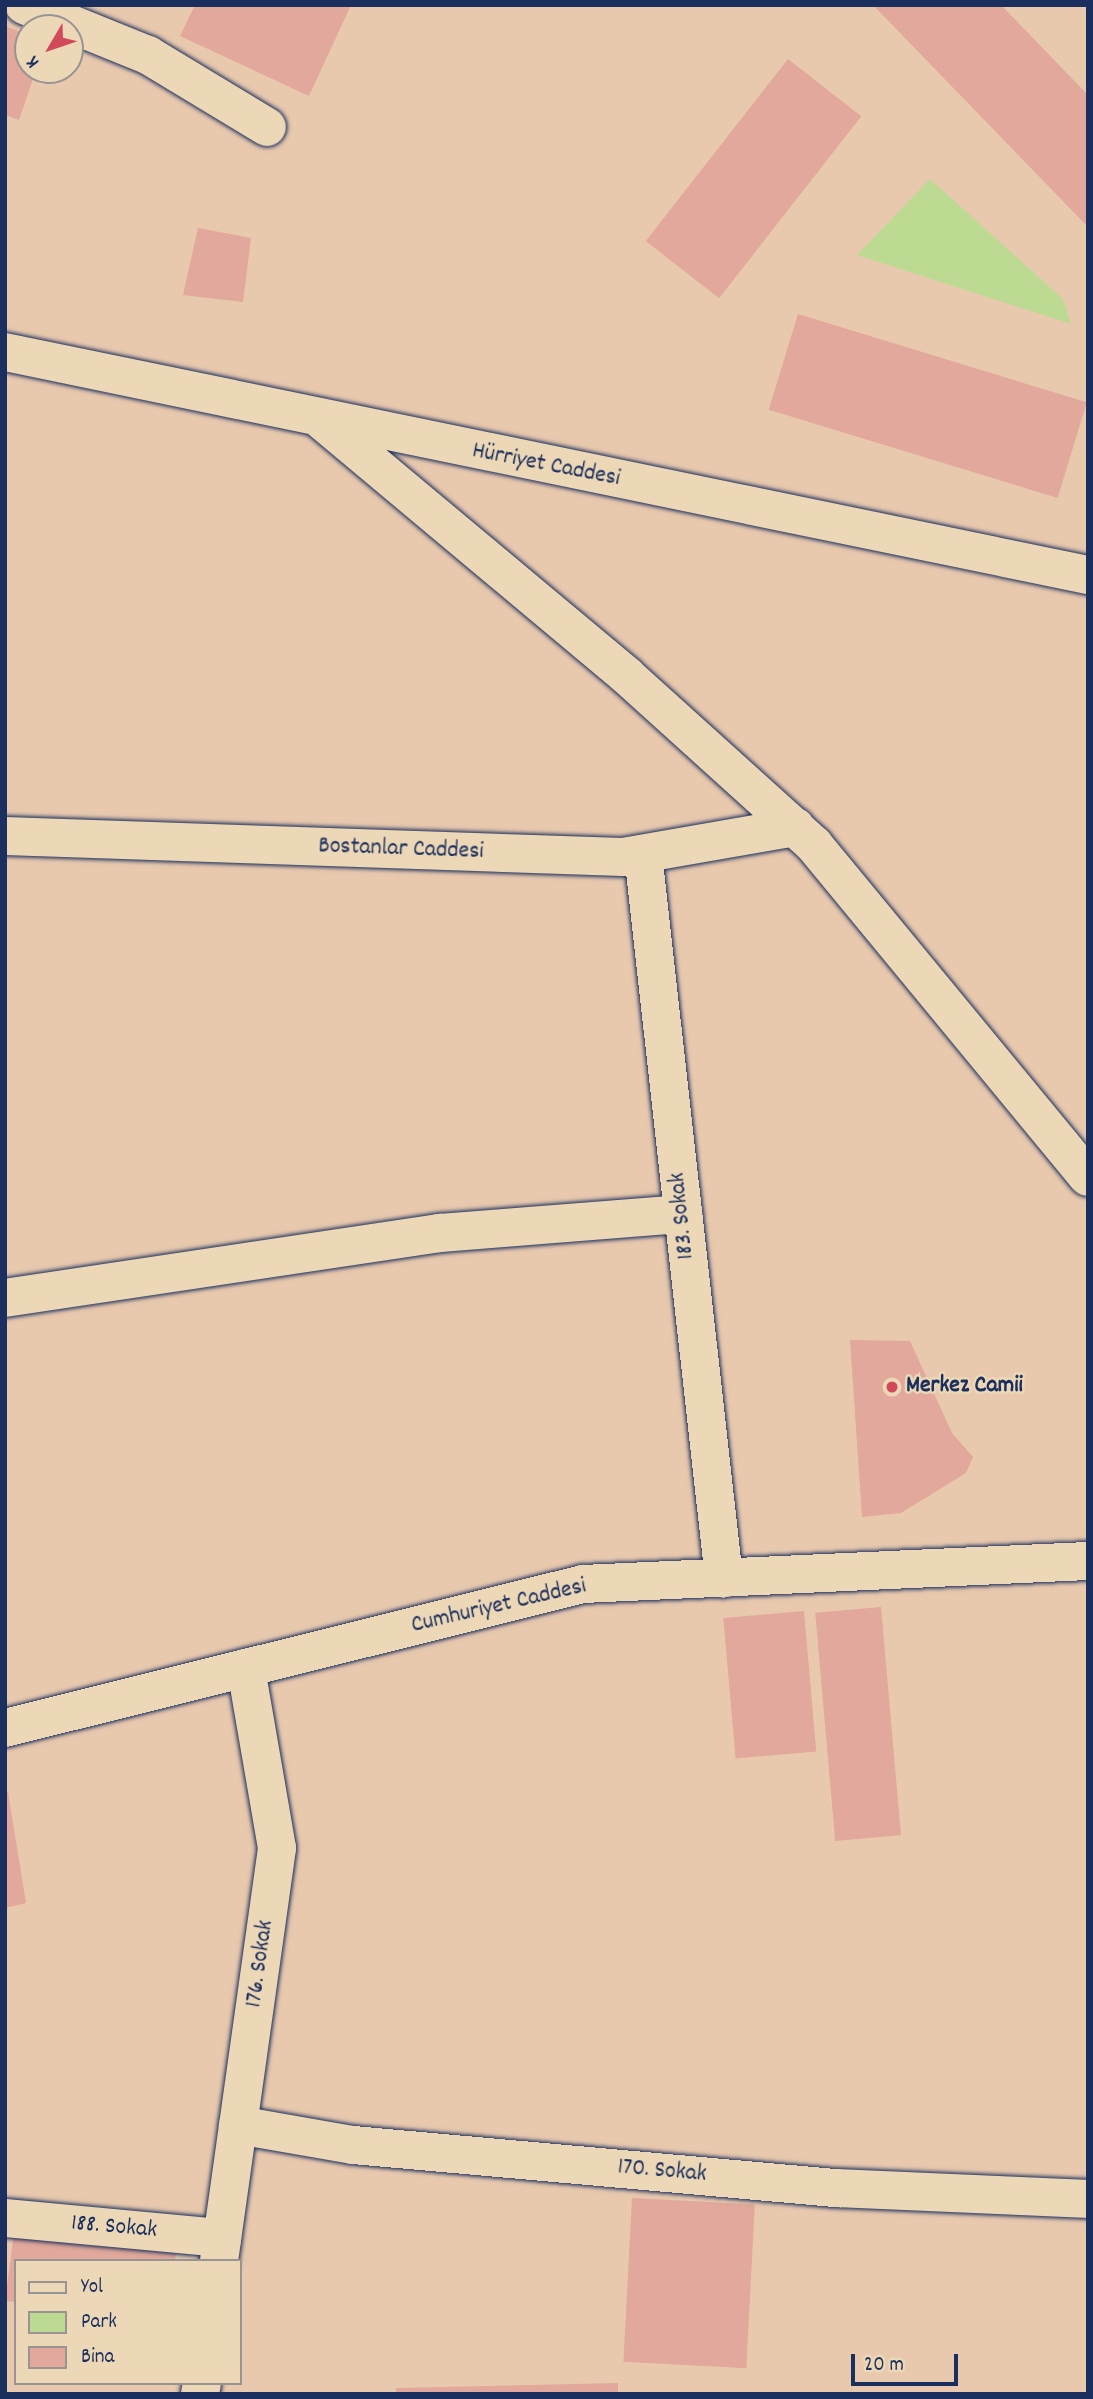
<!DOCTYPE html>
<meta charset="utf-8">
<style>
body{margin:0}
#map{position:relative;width:1093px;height:2399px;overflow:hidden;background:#e9c9ae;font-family:Dekko,sans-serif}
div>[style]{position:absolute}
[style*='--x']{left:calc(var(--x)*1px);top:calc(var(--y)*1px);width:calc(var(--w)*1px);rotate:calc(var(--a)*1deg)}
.green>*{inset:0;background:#bdda92}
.building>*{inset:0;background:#e1a89b;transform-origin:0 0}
.roads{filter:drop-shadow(0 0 2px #1b2f5e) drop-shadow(0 0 2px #1b2f5e)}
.minor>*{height:38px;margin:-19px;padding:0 19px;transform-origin:19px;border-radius:19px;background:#ecd7b6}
.tertiary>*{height:38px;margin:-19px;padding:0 19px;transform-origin:19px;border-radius:19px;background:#ecd7b6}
.dots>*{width:19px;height:19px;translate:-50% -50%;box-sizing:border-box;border:4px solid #ecd7b6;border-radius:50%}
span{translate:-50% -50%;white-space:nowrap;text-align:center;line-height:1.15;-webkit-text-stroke:5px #ecd7b6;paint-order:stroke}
.street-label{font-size:24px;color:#1b2f5e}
.poi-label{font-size:24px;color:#1b2f5e;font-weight:700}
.left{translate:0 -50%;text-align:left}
.frame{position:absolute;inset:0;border:7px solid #1b2f5e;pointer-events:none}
.legend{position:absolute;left:14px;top:2259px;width:228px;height:126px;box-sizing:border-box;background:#ecd7b6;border:2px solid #989493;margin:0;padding:9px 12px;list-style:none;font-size:21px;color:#1b2f5e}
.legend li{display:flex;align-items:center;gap:14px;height:35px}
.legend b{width:35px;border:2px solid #989493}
.north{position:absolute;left:14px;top:14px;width:70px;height:70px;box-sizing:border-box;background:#ecd7b6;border:2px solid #989493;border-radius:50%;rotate:231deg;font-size:19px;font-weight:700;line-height:28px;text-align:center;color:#1b2f5e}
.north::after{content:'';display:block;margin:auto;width:24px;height:32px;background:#d1495b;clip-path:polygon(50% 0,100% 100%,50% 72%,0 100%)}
.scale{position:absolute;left:851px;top:2354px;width:107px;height:32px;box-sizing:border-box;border:4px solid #1b2f5e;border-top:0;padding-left:9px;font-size:21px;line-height:24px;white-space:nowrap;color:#1b2f5e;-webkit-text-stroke:5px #ecd7b6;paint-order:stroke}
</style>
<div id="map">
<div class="green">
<i style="clip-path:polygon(930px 179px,1063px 299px,1071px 324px,857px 255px)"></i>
</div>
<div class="building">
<i style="clip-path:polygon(195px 5px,351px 5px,309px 96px,180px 36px)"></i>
<i style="clip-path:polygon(873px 5px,1001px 5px,1088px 95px,1088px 227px)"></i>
<i style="clip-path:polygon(5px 26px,28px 35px,28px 70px,36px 70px,19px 120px,5px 115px)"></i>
<i style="left:788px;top:59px;width:93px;height:231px;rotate:38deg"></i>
<i style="clip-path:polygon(198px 228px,251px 238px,243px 302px,183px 295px)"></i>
<i style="left:798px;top:314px;width:302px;height:100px;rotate:17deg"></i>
<i style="clip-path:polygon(850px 1340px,910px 1341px,952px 1433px,973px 1457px,966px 1473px,901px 1513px,862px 1517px)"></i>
<i style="left:881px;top:1607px;width:229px;height:66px;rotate:85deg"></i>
<i style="left:804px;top:1611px;width:141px;height:81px;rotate:85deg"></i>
<i style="clip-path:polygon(8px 1792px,26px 1903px,5px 1908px,5px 1793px)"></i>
<i style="left:632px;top:2198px;width:123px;height:164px;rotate:3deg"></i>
<i style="clip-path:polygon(14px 2233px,176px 2249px,175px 2261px,16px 2261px,16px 2302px,5px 2301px)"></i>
<i style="clip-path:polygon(618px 2383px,618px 2394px,396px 2394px,396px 2388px)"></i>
</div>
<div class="roads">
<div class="minor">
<i style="--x:24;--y:5;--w:134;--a:22"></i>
<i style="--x:148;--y:55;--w:139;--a:31.2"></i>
<i style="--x:321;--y:420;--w:399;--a:39.9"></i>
<i style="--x:627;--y:676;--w:252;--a:42.1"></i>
<i style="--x:814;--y:845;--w:430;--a:50.5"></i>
<i style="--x:5;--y:836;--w:618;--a:1.95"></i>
<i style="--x:623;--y:857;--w:175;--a:-9.9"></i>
<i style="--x:643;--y:854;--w:729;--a:83.62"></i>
<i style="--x:5;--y:1298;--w:440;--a:-8.5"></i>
<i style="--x:440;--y:1233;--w:244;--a:-4.5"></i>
<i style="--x:238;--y:2125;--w:117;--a:9.9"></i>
<i style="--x:353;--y:2145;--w:487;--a:5.1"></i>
<i style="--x:838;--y:2188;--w:250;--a:2.5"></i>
<i style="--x:5;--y:2218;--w:218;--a:5.3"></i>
<i style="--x:219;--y:2261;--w:417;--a:-82"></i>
<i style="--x:277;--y:1848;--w:183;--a:-99.8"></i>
<i style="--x:200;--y:2394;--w:11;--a:-80"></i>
</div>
<div class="tertiary">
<i style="--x:5;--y:352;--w:1106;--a:11.64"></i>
<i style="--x:5;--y:1728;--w:596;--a:-13.99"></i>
<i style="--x:583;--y:1584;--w:506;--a:-2.61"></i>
</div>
</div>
<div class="dots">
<i style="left:892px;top:1387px;background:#d1495b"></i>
</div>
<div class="street-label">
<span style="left:546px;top:466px;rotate:11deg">Hürriyet Caddesi</span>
<span style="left:401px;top:850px;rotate:2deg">Bostanlar Caddesi</span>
<span style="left:683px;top:1216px;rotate:-96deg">183. Sokak</span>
<span style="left:499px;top:1607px;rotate:-13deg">Cumhuriyet Caddesi</span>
<span style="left:261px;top:1964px;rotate:-82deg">176. Sokak</span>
<span style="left:662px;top:2172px;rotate:5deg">170. Sokak</span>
<span style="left:114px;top:2228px;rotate:5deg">188. Sokak</span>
</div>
<div class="poi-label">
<span class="left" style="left:906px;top:1387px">Merkez Camii</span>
</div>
<div class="frame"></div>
<ul class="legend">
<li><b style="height:9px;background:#ecd7b6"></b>Yol</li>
<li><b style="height:19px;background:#bdda92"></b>Park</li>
<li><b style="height:19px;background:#e1a89b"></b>Bina</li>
</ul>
<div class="north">K</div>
<div class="scale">20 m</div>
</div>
